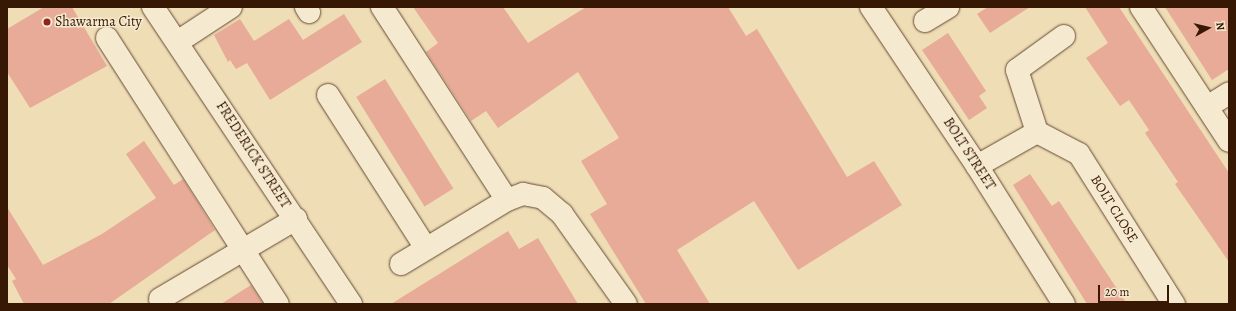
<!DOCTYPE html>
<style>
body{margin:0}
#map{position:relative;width:1236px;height:311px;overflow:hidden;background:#efddb6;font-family:Alegreya,serif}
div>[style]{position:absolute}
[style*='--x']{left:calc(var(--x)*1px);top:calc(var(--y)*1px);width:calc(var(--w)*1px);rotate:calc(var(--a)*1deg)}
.building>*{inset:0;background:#e7ab97;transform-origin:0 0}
.roads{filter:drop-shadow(0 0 1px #654931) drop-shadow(0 0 1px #654931)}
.minor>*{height:22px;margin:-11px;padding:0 11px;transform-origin:11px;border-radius:11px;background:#f5e9d0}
.dots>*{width:11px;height:11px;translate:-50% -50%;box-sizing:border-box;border:2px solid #f5e9d0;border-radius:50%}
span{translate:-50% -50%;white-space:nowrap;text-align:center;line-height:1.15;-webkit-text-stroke:3px #f5e9d0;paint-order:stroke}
.poi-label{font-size:14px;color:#371805}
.left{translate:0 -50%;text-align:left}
.street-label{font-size:14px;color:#371805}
.frame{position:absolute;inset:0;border:8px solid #371805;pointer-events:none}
.north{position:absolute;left:1188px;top:8px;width:40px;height:40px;-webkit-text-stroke:3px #f5e9d0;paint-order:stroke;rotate:82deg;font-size:11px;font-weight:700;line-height:16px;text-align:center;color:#371805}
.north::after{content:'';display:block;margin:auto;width:14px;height:18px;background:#371805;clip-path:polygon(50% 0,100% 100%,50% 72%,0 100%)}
.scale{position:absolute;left:1098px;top:285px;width:71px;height:18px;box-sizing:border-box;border:2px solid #371805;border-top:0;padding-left:5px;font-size:12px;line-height:14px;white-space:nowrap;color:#371805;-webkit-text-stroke:3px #f5e9d0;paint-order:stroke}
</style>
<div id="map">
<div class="building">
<i style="clip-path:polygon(44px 7px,72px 7px,107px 66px,30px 108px,7px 72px,7px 29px)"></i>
<i style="clip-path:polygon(413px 7px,503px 7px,528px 43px,586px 7px,728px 7px,746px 36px,757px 29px,847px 177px,874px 161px,902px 205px,798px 270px,754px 201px,677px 250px,710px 304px,646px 304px,590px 214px,607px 204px,581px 161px,619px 138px,578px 72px,498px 128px,486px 111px,471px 121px,426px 52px,438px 43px)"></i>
<i style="clip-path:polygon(988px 7px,1030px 7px,990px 33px,977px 14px)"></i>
<i style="clip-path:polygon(1085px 7px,1119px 7px,1229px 173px,1229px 262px,1175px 184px,1178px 182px,1145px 133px,1149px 130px,1129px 100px,1120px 106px,1086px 58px,1108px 43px)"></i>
<i style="clip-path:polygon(1165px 7px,1229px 7px,1229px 69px,1212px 80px)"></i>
<i style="clip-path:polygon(344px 14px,362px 42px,270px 100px,247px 63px,236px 69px,230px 60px,228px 62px,214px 35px,240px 19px,254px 41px,289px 19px,303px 40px)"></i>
<i style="clip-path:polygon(948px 33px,986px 91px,979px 96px,987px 108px,969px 120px,922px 50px)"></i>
<i style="left:385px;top:79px;width:129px;height:34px;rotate:58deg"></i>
<i style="clip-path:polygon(144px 141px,174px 185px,183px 179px,215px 230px,109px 304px,24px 304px,12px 281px,16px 279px,7px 265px,7px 207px,43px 265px,102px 234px,156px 198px,126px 154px)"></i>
<i style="clip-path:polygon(1030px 174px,1052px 206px,1059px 201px,1127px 304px,1087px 304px,1013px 185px)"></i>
<i style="clip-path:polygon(508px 231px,519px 249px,538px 238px,578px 304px,391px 304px)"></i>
<i style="clip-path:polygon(251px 285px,263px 304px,221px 304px)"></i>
</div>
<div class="roads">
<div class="minor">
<i style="--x:153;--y:7;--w:357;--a:56.3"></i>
<i style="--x:306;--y:7;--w:6;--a:59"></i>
<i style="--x:382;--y:7;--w:230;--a:57.1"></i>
<i style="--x:871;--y:7;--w:191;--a:56.3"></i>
<i style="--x:977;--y:166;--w:163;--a:57.8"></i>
<i style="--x:1141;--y:7;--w:160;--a:56.7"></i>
<i style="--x:925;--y:21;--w:27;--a:-31"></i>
<i style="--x:1064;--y:36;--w:58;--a:144.1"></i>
<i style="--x:1017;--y:70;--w:65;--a:72.1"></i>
<i style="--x:1037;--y:132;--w:47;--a:27.6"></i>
<i style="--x:1079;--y:154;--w:178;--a:57.7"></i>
<i style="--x:107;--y:38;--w:316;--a:57.3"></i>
<i style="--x:179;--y:41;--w:62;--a:-33.2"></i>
<i style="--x:328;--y:95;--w:182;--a:57.4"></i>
<i style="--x:1207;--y:107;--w:26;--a:-32"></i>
<i style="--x:977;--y:166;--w:69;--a:-29.5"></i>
<i style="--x:401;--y:264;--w:124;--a:-31.1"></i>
<i style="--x:507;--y:200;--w:17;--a:-21"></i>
<i style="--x:523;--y:194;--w:20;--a:11"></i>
<i style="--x:543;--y:198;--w:25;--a:40"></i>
<i style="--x:562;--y:214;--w:110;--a:54.6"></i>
<i style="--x:160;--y:299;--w:158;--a:-30.5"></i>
</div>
</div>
<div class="dots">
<i style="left:47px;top:22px;background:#8f2418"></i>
</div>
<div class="poi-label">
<span class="left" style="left:55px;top:22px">Shawarma City</span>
</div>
<div class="street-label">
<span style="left:969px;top:154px;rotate:57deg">BOLT STREET</span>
<span style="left:253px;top:155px;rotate:57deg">FREDERICK STREET</span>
<span style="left:1114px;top:209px;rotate:58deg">BOLT CLOSE</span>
</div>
<div class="frame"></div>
<div class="north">N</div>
<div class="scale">20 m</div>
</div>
